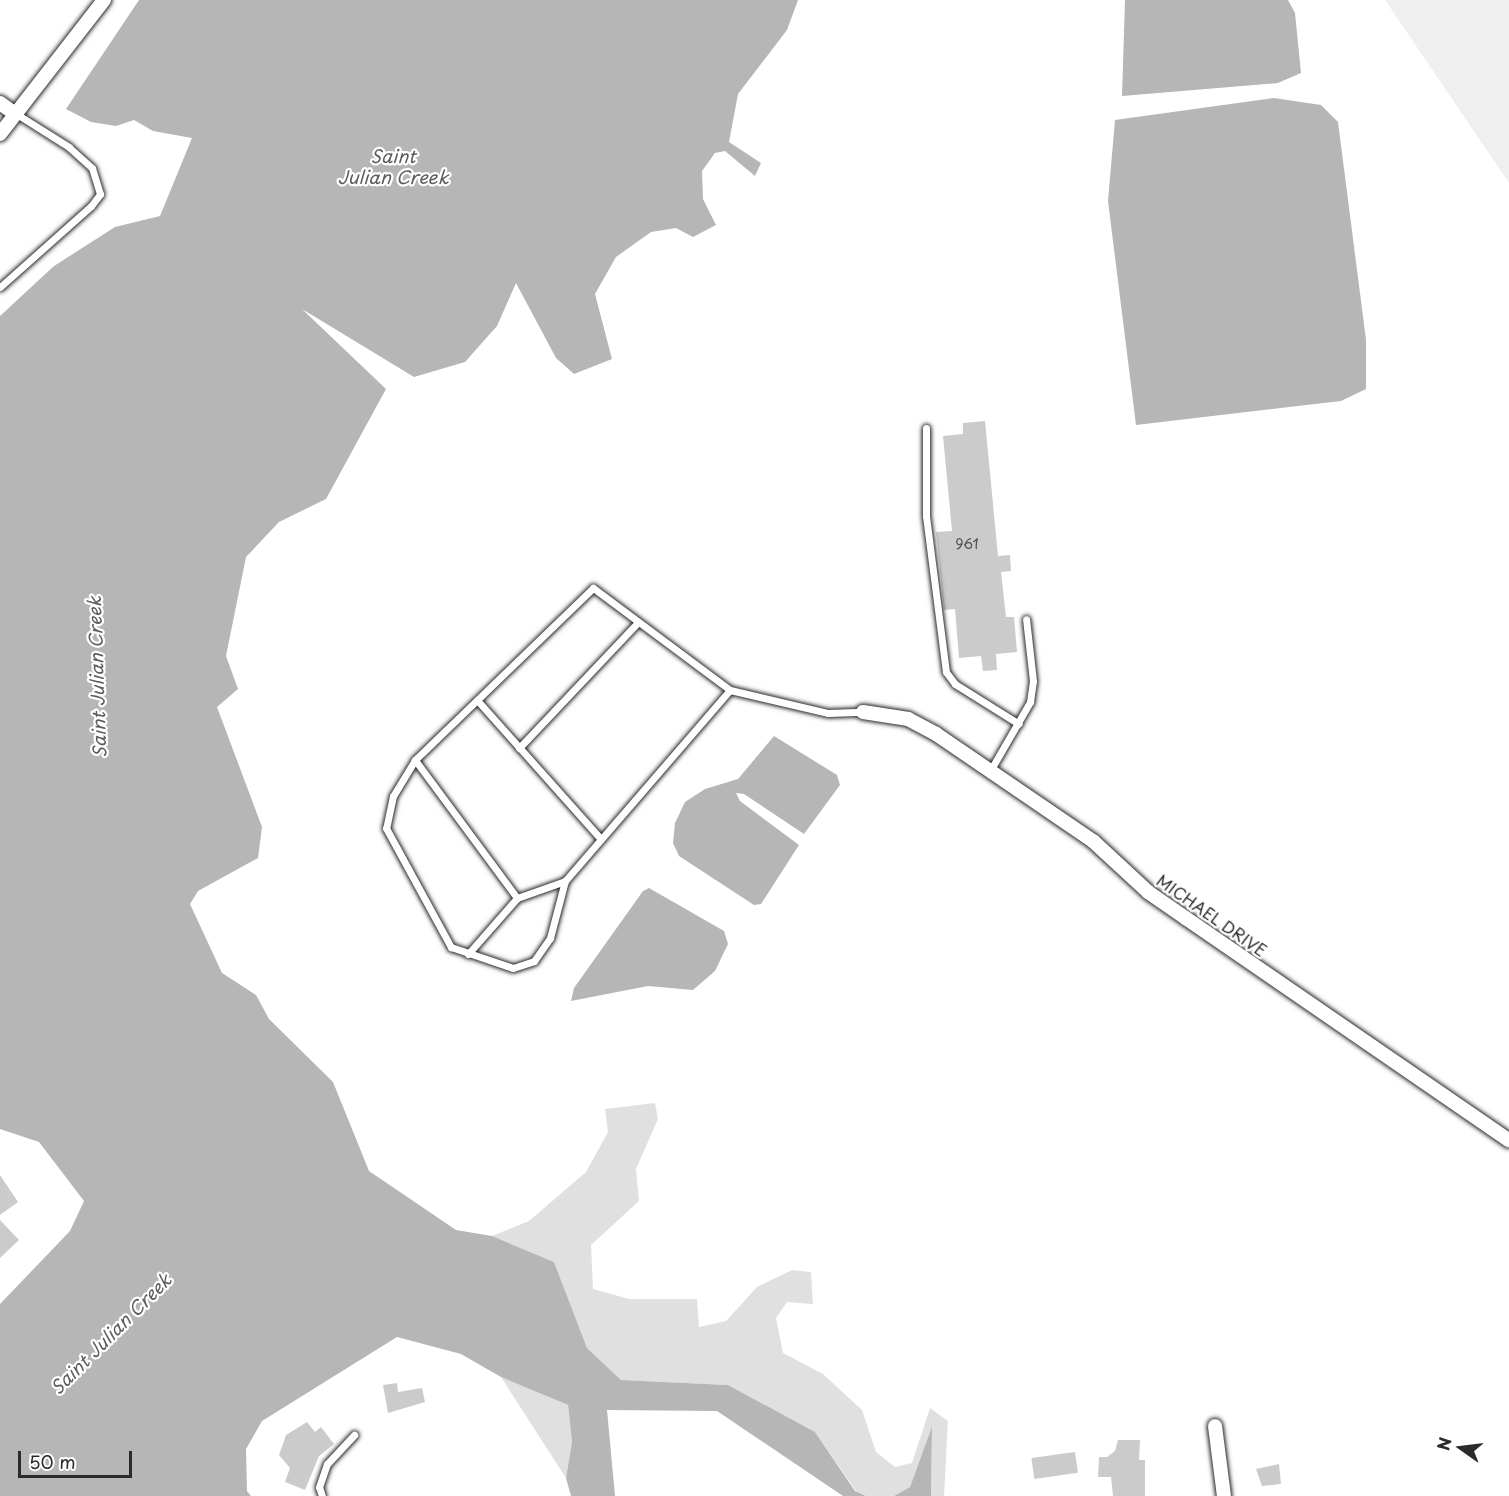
<!DOCTYPE html>
<style>
body{margin:0}
#map{position:relative;width:1509px;height:1496px;overflow:hidden;background:#fff;font-family:"Playpen Sans",sans-serif}
div>[style]{position:absolute}
[style*='--x']{left:calc(var(--x)*1px);top:calc(var(--y)*1px);width:calc(var(--w)*1px);rotate:calc(var(--a)*1deg)}
.built>*{inset:0;background:#efefef}
.green>*{inset:0;background:#e0e0e0}
.water>*{inset:0;background:#b6b6b6}
.building>*{inset:0;background:#cbcbcb;transform-origin:0 0}
.roads{filter:drop-shadow(0 0 2px #2b2b2b) drop-shadow(0 0 2px #2b2b2b)}
.service>*{height:7px;margin:-3.5px;padding:0 3.5px;transform-origin:3.5px;border-radius:3.5px;background:#fff}
.minor>*{height:14px;margin:-7px;padding:0 7px;transform-origin:7px;border-radius:7px;background:#fff}
span{translate:-50% -50%;white-space:nowrap;text-align:center;line-height:1.15;-webkit-text-stroke:4.5px #fff;paint-order:stroke}
.number-label{font-size:14px;color:#535353}
.number-label span{-webkit-text-stroke-width:0}
.street-label{font-size:16px;color:#2b2b2b}
.water-label{font-size:18px;color:#5c5c5c;font-style:italic}
.north{position:absolute;left:1431px;top:1418px;width:60px;height:60px;-webkit-text-stroke:4px #fff;paint-order:stroke;rotate:284deg;font-size:16px;font-weight:700;line-height:24px;text-align:center;color:#2b2b2b}
.north::after{content:'';display:block;margin:auto;width:21px;height:27px;background:#2b2b2b;clip-path:polygon(50% 0,100% 100%,50% 72%,0 100%)}
.scale{position:absolute;left:18px;top:1451px;width:114px;height:27px;box-sizing:border-box;border:3px solid #2b2b2b;border-top:0;padding-left:8px;font-size:18px;line-height:21px;white-space:nowrap;color:#2b2b2b;-webkit-text-stroke:4px #fff;paint-order:stroke}
</style>
<div id="map">
<div class="built">
<i style="clip-path:polygon(1385px 0,1509px 0,1509px 183px)"></i>
</div>
<div class="green">
<i style="clip-path:polygon(655px 1103px,658px 1119px,636px 1169px,639px 1201px,591px 1245px,593px 1289px,629px 1299px,697px 1299px,699px 1327px,726px 1321px,757px 1287px,792px 1270px,811px 1272px,813px 1304px,787px 1302px,776px 1318px,783px 1353px,823px 1374px,862px 1410px,876px 1452px,895px 1467px,912px 1463px,930px 1408px,948px 1421px,944px 1496px,931px 1496px,932px 1429px,910px 1487px,894px 1496px,866px 1496px,856px 1491px,815px 1432px,728px 1385px,621px 1380px,587px 1348px,554px 1262px,492px 1236px,529px 1221px,586px 1172px,608px 1132px,605px 1109px)"></i>
<i style="clip-path:polygon(501px 1377px,568px 1405px,572px 1442px,566px 1478px)"></i>
</div>
<div class="water">
<i style="clip-path:polygon(139px 0,798px 0,787px 30px,738px 94px,729px 142px,761px 163px,755px 176px,725px 151px,715px 153px,702px 171px,703px 199px,716px 225px,693px 237px,676px 228px,651px 232px,616px 257px,595px 294px,612px 359px,574px 374px,556px 358px,516px 283px,497px 326px,465px 362px,414px 377px,302px 309px,386px 389px,326px 499px,279px 522px,246px 557px,226px 656px,238px 689px,217px 707px,262px 827px,258px 858px,198px 891px,190px 904px,222px 973px,256px 995px,269px 1019px,333px 1082px,369px 1171px,456px 1230px,492px 1236px,554px 1262px,587px 1348px,621px 1380px,728px 1385px,815px 1432px,855px 1491px,866px 1496px,843px 1496px,717px 1411px,607px 1410px,615px 1496px,571px 1496px,566px 1478px,572px 1442px,568px 1405px,501px 1377px,461px 1354px,397px 1337px,262px 1421px,246px 1449px,247px 1491px,251px 1496px,0 1496px,0 1304px,70px 1231px,84px 1201px,39px 1142px,0 1129px,0 316px,54px 266px,115px 227px,160px 216px,192px 138px,153px 131px,134px 120px,116px 126px,91px 122px,66px 109px)"></i>
<i style="clip-path:polygon(1125px 0,1288px 0,1295px 13px,1301px 73px,1278px 83px,1122px 96px)"></i>
<i style="clip-path:polygon(1274px 98px,1321px 105px,1338px 122px,1366px 340px,1366px 389px,1341px 401px,1136px 425px,1108px 201px,1115px 120px)"></i>
<i style="clip-path:polygon(774px 736px,837px 775px,840px 785px,804px 834px,744px 794px,736px 793px,740px 801px,799px 845px,761px 904px,754px 905px,679px 856px,673px 843px,675px 823px,685px 802px,705px 789px,738px 779px)"></i>
<i style="clip-path:polygon(649px 888px,724px 931px,728px 944px,715px 971px,693px 990px,648px 986px,571px 1001px,574px 988px,643px 891px)"></i>
<i style="clip-path:polygon(932px 1427px,931px 1496px,894px 1496px,910px 1487px)"></i>
</div>
<div class="building">
<i style="clip-path:polygon(985px 421px,998px 556px,1010px 555px,1011px 571px,1001px 572px,1006px 617px,1014px 617px,1017px 652px,996px 654px,997px 670px,983px 671px,981px 656px,959px 658px,955px 609px,944px 610px,936px 532px,952px 531px,943px 436px,963px 434px,963px 423px)"></i>
<i style="clip-path:polygon(0 1175px,18px 1202px,0 1215px)"></i>
<i style="clip-path:polygon(0 1220px,19px 1240px,0 1258px)"></i>
<i style="clip-path:polygon(397px 1383px,398px 1392px,422px 1388px,425px 1402px,388px 1413px,383px 1385px)"></i>
<i style="clip-path:polygon(307px 1422px,315px 1432px,321px 1427px,334px 1444px,319px 1456px,305px 1490px,285px 1482px,290px 1468px,279px 1455px,286px 1435px)"></i>
<i style="clip-path:polygon(1118px 1440px,1140px 1440px,1139px 1460px,1145px 1460px,1145px 1496px,1113px 1496px,1111px 1477px,1098px 1477px,1099px 1457px,1107px 1457px,1115px 1451px)"></i>
<i style="left:1075px;top:1452px;width:21px;height:44px;rotate:82deg"></i>
<i style="clip-path:polygon(1279px 1464px,1281px 1484px,1262px 1486px,1256px 1469px)"></i>
</div>
<div class="roads">
<div class="service">
<i style="--x:0;--y:287;--w:122;--a:-41.7"></i>
<i style="--x:91;--y:206;--w:15;--a:-53"></i>
<i style="--x:100;--y:194;--w:27;--a:-107"></i>
<i style="--x:92;--y:168;--w:31;--a:-138"></i>
<i style="--x:69;--y:147;--w:64;--a:-147.8"></i>
<i style="--x:926;--y:428;--w:88;--a:90"></i>
<i style="--x:926;--y:516;--w:157;--a:82.7"></i>
<i style="--x:946;--y:672;--w:15;--a:53"></i>
<i style="--x:955;--y:684;--w:75;--a:32"></i>
<i style="--x:730;--y:690;--w:171;--a:-143.3"></i>
<i style="--x:593;--y:588;--w:248;--a:136"></i>
<i style="--x:415;--y:760;--w:42;--a:121.4"></i>
<i style="--x:393;--y:796;--w:33;--a:102"></i>
<i style="--x:386;--y:828;--w:136;--a:61.4"></i>
<i style="--x:451;--y:947;--w:65;--a:18.7"></i>
<i style="--x:513;--y:968;--w:22;--a:-18"></i>
<i style="--x:534;--y:961;--w:28;--a:-55"></i>
<i style="--x:550;--y:938;--w:59;--a:-75.3"></i>
<i style="--x:565;--y:881;--w:252;--a:-49.2"></i>
<i style="--x:730;--y:690;--w:101;--a:13.2"></i>
<i style="--x:828;--y:713;--w:35;--a:-2"></i>
<i style="--x:477;--y:700;--w:186;--a:48.3"></i>
<i style="--x:519;--y:748;--w:173;--a:-46.6"></i>
<i style="--x:415;--y:760;--w:172;--a:53.5"></i>
<i style="--x:990;--y:771;--w:80;--a:-59.9"></i>
<i style="--x:1030;--y:702;--w:21;--a:-82"></i>
<i style="--x:1033;--y:681;--w:62;--a:-96.4"></i>
<i style="--x:468;--y:954;--w:74;--a:-48.8"></i>
<i style="--x:517;--y:898;--w:51;--a:-19.5"></i>
<i style="--x:322;--y:1496;--w:9;--a:-108"></i>
<i style="--x:319;--y:1487;--w:24;--a:-71"></i>
<i style="--x:327;--y:1464;--w:40;--a:-47"></i>
</div>
<div class="minor">
<i style="--x:0;--y:103;--w:17;--a:36"></i>
<i style="--x:0;--y:134;--w:170;--a:-52.2"></i>
<i style="--x:863;--y:712;--w:46;--a:8.8"></i>
<i style="--x:908;--y:719;--w:32;--a:28"></i>
<i style="--x:936;--y:734;--w:190;--a:34.3"></i>
<i style="--x:1093;--y:841;--w:75;--a:42.8"></i>
<i style="--x:1148;--y:892;--w:47;--a:34.7"></i>
<i style="--x:1187;--y:919;--w:391;--a:34.5"></i>
<i style="--x:1215;--y:1426;--w:71;--a:82.7"></i>
</div>
</div>
<div class="number-label">
<span style="left:967px;top:544px">961</span>
</div>
<div class="street-label">
<span style="left:1212px;top:915px;rotate:35deg">MICHAEL DRIVE</span>
</div>
<div class="water-label">
<span style="left:393px;top:167px">Saint<br>Julian Creek</span>
<span style="left:97px;top:677px;rotate:-92deg">Saint Julian Creek</span>
<span style="left:111px;top:1334px;rotate:-45deg">Saint Julian Creek</span>
</div>
<div class="north">N</div>
<div class="scale">50 m</div>
</div>
